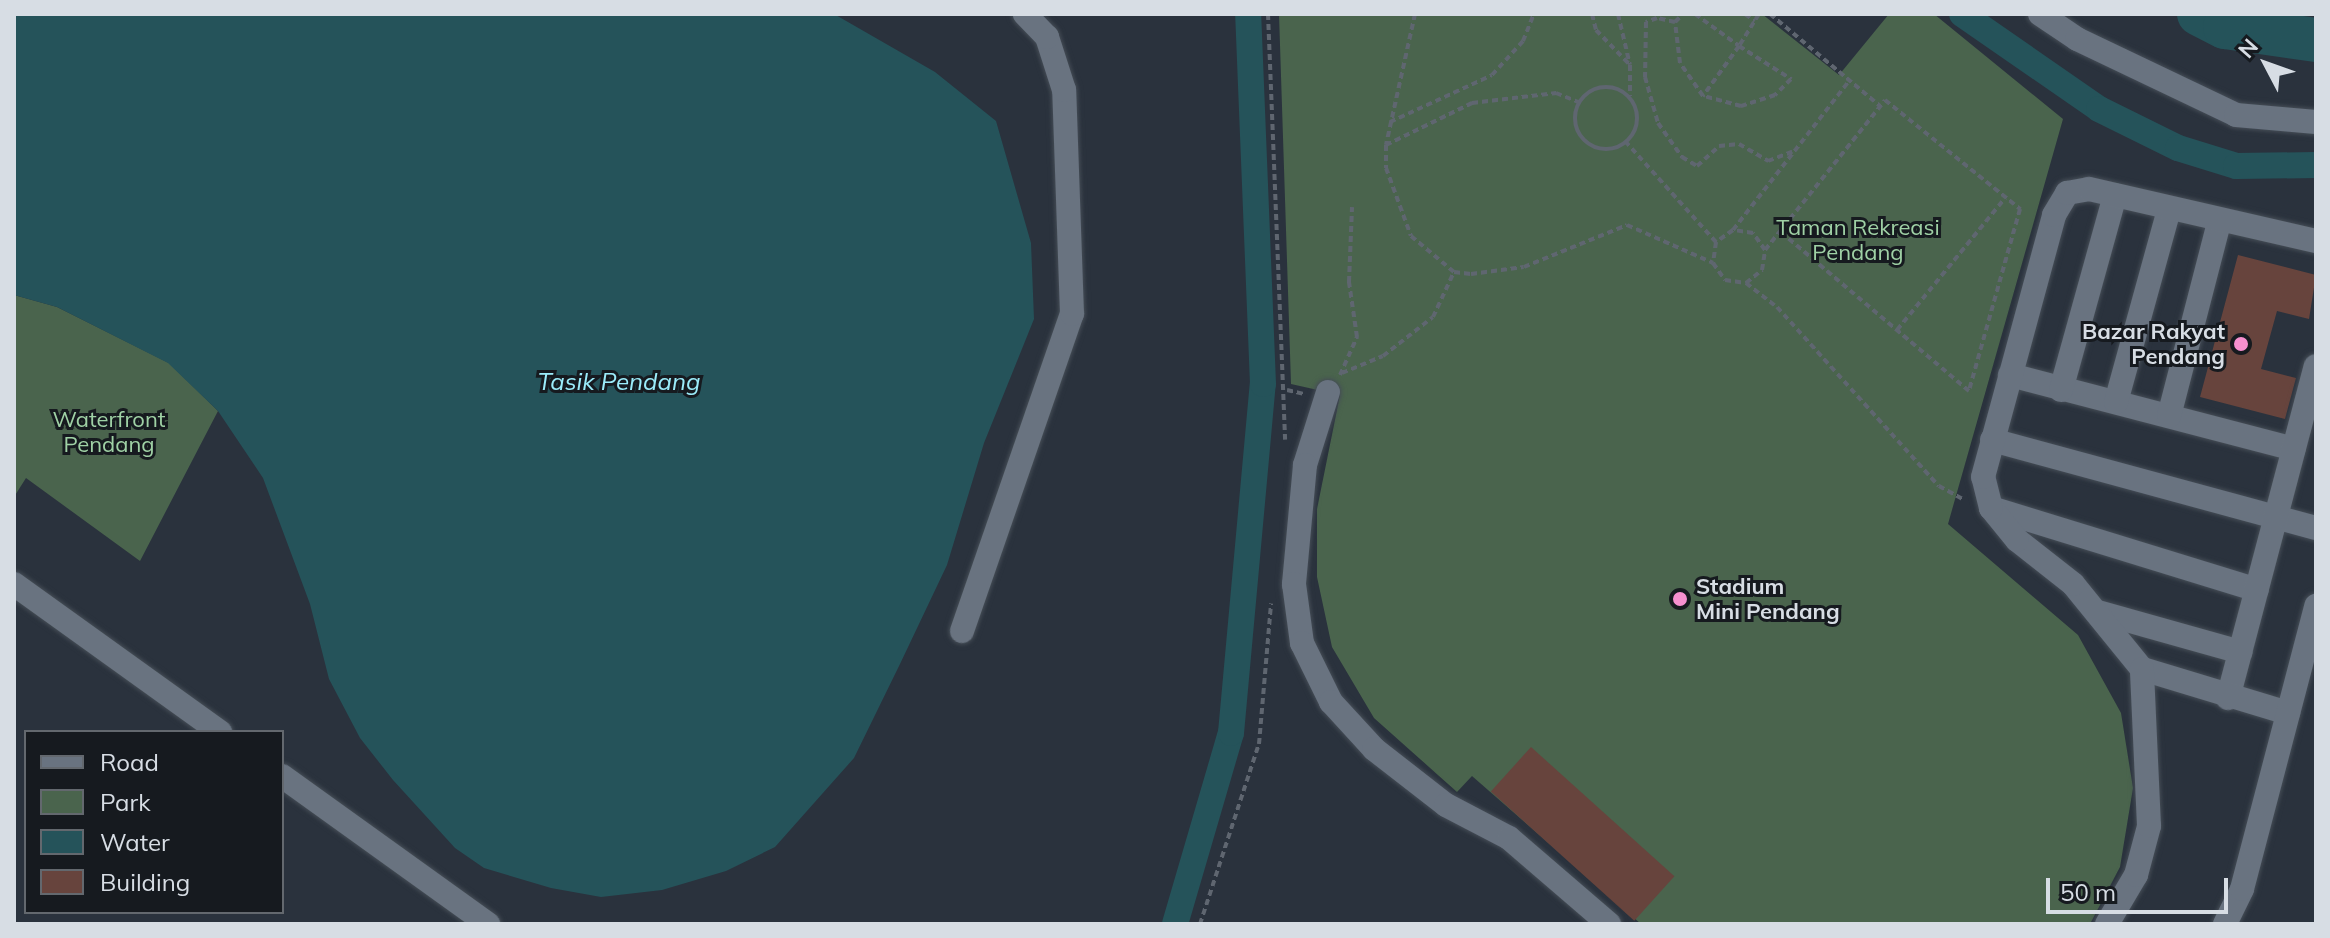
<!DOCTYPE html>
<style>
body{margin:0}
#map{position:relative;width:2330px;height:938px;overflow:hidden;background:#2a323d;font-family:Mulish,sans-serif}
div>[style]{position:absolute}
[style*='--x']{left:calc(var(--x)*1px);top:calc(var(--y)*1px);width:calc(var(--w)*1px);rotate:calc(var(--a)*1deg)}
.green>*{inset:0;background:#4a644d}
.water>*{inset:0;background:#25535a}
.canal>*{height:26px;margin:-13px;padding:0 13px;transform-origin:13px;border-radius:13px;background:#25535a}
.river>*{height:44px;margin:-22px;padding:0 22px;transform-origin:22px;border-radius:22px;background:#25535a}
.building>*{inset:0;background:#67443d;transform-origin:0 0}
.path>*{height:4px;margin-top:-2px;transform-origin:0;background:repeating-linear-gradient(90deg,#5f6670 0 6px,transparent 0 10px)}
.path>.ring{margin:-2px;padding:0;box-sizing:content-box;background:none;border:4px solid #5f6670;border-radius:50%}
.roads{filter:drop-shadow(0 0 2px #454d56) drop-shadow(0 0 2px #454d56)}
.minor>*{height:24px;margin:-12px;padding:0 12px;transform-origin:12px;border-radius:12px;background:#697380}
.dots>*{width:22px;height:22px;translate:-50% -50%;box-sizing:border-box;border:4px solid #161a1f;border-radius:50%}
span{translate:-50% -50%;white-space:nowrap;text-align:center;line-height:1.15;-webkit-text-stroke:6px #161a1f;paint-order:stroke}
.park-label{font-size:22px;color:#9fd1a5}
.poi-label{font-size:22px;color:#d7dde4;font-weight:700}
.right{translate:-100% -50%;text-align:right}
.left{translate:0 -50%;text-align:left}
.water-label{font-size:24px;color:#9becfa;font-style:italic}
.frame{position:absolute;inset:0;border:16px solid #d7dde4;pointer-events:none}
.legend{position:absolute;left:24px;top:730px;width:260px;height:184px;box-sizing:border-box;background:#161a1f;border:2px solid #63686e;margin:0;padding:10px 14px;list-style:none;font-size:24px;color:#d7dde4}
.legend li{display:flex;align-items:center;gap:16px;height:40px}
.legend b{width:40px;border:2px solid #63686e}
.north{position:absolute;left:2226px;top:24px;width:80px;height:80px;-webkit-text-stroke:6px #161a1f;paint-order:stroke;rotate:311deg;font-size:22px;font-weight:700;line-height:32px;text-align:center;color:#d7dde4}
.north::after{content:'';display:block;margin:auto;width:28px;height:36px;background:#d7dde4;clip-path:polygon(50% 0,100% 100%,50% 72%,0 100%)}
.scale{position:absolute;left:2046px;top:878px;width:182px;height:36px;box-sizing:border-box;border:4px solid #d7dde4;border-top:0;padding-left:10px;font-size:24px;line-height:28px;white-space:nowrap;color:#d7dde4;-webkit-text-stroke:6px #161a1f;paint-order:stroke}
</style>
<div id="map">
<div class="green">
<i style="clip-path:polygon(1279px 14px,1762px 14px,1839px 75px,1889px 14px,1934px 14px,2063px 119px,1948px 524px,2078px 635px,2121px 713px,2133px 788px,2120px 867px,2090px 924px,1641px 924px,1472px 776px,1457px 792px,1374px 718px,1332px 647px,1317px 577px,1317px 509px,1340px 395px,1291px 384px)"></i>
<i style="clip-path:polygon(14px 295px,57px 307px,169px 363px,218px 411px,140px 561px,26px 478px,14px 497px)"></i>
</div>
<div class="water">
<i style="clip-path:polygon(14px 14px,834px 14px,935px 72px,996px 121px,1031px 243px,1034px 319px,984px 443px,947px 565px,900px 664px,854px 758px,775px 847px,726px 871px,662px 890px,601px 897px,551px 888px,484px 868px,455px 848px,393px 780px,360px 738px,329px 679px,310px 604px,263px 478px,218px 411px,168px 363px,57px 307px,14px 295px)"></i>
</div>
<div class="canal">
<i style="--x:1962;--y:14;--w:167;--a:34.7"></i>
<i style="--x:2099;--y:109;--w:88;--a:26.3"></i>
<i style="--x:2178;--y:148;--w:61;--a:17.2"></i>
<i style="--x:2236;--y:166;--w:80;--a:-0.7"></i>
<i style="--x:1175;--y:924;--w:199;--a:-73.7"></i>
<i style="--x:1231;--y:733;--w:350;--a:-84.8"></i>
<i style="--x:1263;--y:384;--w:370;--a:-92.3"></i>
</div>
<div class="river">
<i style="--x:2199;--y:14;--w:29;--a:27"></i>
<i style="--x:2225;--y:27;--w:92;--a:8.1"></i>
</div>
<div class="building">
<i style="clip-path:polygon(2238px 255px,2316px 275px,2309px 319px,2277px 311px,2261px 369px,2296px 378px,2285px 419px,2200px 397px)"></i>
<i style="left:1531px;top:747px;width:193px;height:60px;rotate:42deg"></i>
</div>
<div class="path">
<i style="--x:1268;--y:14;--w:426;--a:87.7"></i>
<i style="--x:1415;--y:14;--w:134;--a:102.5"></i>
<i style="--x:1386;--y:145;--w:23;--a:90"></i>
<i style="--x:1386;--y:168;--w:72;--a:69.8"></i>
<i style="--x:1411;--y:236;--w:56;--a:39.9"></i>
<i style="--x:1454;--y:272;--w:17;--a:7"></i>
<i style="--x:1471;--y:274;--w:53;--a:-7.5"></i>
<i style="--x:1524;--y:267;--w:111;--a:-22.2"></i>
<i style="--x:1627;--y:225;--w:94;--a:23.8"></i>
<i style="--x:1592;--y:14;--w:16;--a:76"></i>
<i style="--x:1596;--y:30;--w:49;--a:45.8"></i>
<i style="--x:1618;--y:14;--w:52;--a:76.8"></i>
<i style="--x:1630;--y:65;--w:31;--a:90"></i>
<i style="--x:1695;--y:14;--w:54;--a:36"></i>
<i style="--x:1739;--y:46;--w:62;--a:125.8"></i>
<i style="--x:1745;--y:14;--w:12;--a:35"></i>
<i style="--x:1759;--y:14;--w:38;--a:122"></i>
<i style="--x:1739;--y:46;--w:62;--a:32.4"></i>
<i style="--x:1791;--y:79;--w:23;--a:135"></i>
<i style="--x:1775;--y:95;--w:36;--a:162"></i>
<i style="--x:1741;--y:106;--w:39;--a:-165"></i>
<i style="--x:1703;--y:96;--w:40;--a:-124.9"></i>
<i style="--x:1680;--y:63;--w:41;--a:-97"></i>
<i style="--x:1675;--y:22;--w:18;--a:-167"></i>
<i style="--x:1657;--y:18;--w:12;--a:160"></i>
<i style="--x:1646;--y:22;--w:55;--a:91"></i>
<i style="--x:1645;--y:77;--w:48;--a:74.2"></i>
<i style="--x:1658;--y:123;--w:42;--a:54.8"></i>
<i style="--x:1682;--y:157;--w:17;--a:31"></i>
<i style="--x:1697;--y:166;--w:30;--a:-42"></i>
<i style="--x:1719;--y:146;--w:20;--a:-6"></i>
<i style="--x:1739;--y:144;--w:34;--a:30"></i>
<i style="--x:1768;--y:161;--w:26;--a:-21"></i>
<i style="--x:1770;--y:14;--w:143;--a:39.9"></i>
<i style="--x:1675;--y:22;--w:11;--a:-45"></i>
<i class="ring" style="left:1575px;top:87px;width:58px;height:58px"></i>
<i style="--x:1390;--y:122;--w:112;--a:-24.7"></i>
<i style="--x:1492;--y:75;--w:46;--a:-47.6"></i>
<i style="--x:1523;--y:41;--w:29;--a:-68"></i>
<i style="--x:1625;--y:141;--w:136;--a:48"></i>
<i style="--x:1716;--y:242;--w:21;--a:98"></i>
<i style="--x:1713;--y:263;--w:21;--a:55"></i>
<i style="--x:1725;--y:280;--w:21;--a:8"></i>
<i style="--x:1746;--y:283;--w:21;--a:-39"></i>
<i style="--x:1762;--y:270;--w:20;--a:-81"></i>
<i style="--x:1765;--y:250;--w:21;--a:-125"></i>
<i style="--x:1753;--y:233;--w:20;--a:-171"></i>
<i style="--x:1733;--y:230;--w:21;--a:145"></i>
<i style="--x:1386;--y:145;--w:96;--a:-26"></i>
<i style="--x:1472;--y:103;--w:85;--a:-6.8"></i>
<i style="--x:1556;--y:93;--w:24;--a:22"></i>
<i style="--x:1733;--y:230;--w:189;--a:-52.1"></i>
<i style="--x:1765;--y:250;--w:192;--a:-51.3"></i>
<i style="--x:1885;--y:100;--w:174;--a:38.9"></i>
<i style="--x:2020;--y:209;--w:189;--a:105.7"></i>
<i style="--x:1969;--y:391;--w:246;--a:-139.8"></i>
<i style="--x:1746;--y:283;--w:39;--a:38"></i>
<i style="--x:1777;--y:307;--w:241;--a:47.9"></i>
<i style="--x:1939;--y:486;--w:29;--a:29"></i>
<i style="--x:1897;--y:330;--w:171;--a:-50.7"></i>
<i style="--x:1342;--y:373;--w:44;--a:-22.5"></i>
<i style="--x:1383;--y:356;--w:63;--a:-38"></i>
<i style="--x:1433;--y:317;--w:50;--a:-65"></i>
<i style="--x:1340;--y:375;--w:42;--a:-65.9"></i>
<i style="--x:1357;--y:337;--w:56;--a:-98.3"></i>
<i style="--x:1349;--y:282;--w:75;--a:-87.7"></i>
<i style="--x:1287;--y:390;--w:17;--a:13"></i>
<i style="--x:1200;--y:924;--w:189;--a:-71.9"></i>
<i style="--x:1259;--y:744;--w:141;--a:-85.1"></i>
</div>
<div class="roads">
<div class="minor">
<i style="--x:2040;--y:14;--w:45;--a:34"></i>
<i style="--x:2077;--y:39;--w:176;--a:25.5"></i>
<i style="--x:2236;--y:115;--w:80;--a:5"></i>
<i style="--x:2010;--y:375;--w:293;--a:14.6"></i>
<i style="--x:2061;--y:390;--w:202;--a:-74.5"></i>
<i style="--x:1328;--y:392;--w:77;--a:107.5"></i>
<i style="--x:1305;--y:465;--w:120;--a:95.3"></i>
<i style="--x:1294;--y:584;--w:60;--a:82.3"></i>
<i style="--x:1302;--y:643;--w:66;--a:63.8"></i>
<i style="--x:1331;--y:702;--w:64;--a:47.5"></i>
<i style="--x:1374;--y:749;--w:91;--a:37.9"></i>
<i style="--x:1446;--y:805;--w:71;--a:27.6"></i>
<i style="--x:1509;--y:838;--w:132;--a:40.7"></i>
<i style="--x:2116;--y:402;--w:199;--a:-74.6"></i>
<i style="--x:2169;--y:416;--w:200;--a:-75.5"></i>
<i style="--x:1992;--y:440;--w:336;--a:15.2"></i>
<i style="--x:1991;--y:508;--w:278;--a:17.1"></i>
<i style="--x:14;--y:584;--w:254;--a:35.7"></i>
<i style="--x:2098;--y:612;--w:148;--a:15.7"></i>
<i style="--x:962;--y:631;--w:336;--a:-70.9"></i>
<i style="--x:1072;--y:314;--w:224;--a:-92"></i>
<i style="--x:1064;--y:90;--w:56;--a:-107.8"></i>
<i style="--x:1047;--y:37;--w:32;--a:-134"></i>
<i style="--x:2228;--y:698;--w:343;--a:-75.2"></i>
<i style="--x:2288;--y:713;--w:152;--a:-163.2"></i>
<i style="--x:2142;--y:669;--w:109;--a:-129.1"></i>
<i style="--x:2073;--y:584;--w:71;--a:-141.8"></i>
<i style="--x:2017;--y:540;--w:41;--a:-129.1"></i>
<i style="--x:1991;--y:508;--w:32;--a:-104"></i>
<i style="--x:1983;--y:477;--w:271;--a:-74.8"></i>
<i style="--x:2054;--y:215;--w:26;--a:-59"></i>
<i style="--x:2067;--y:193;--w:22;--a:-10"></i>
<i style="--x:2089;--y:189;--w:233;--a:12.9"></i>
<i style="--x:282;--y:776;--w:254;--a:35.7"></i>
<i style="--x:2107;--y:924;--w:57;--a:-59.4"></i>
<i style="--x:2136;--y:875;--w:51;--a:-75.1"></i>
<i style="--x:2149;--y:826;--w:157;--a:-92.6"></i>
<i style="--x:2225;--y:924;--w:39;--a:-64"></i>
<i style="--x:2242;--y:889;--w:293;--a:-75.3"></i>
</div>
</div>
<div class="dots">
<i style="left:2241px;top:344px;background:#f690cf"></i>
<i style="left:1680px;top:599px;background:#f690cf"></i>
</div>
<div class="park-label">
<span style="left:1858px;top:240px">Taman Rekreasi<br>Pendang</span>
<span style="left:109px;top:432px">Waterfront<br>Pendang</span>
</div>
<div class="poi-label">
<span class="right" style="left:2225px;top:344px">Bazar Rakyat<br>Pendang</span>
<span class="left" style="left:1696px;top:599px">Stadium<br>Mini Pendang</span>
</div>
<div class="water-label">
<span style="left:619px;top:382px">Tasik Pendang</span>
</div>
<div class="frame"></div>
<ul class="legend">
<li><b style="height:10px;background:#697380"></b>Road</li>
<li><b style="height:22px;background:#4a644d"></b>Park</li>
<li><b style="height:22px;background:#25535a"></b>Water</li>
<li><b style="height:22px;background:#67443d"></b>Building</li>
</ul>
<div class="north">N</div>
<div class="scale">50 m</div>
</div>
